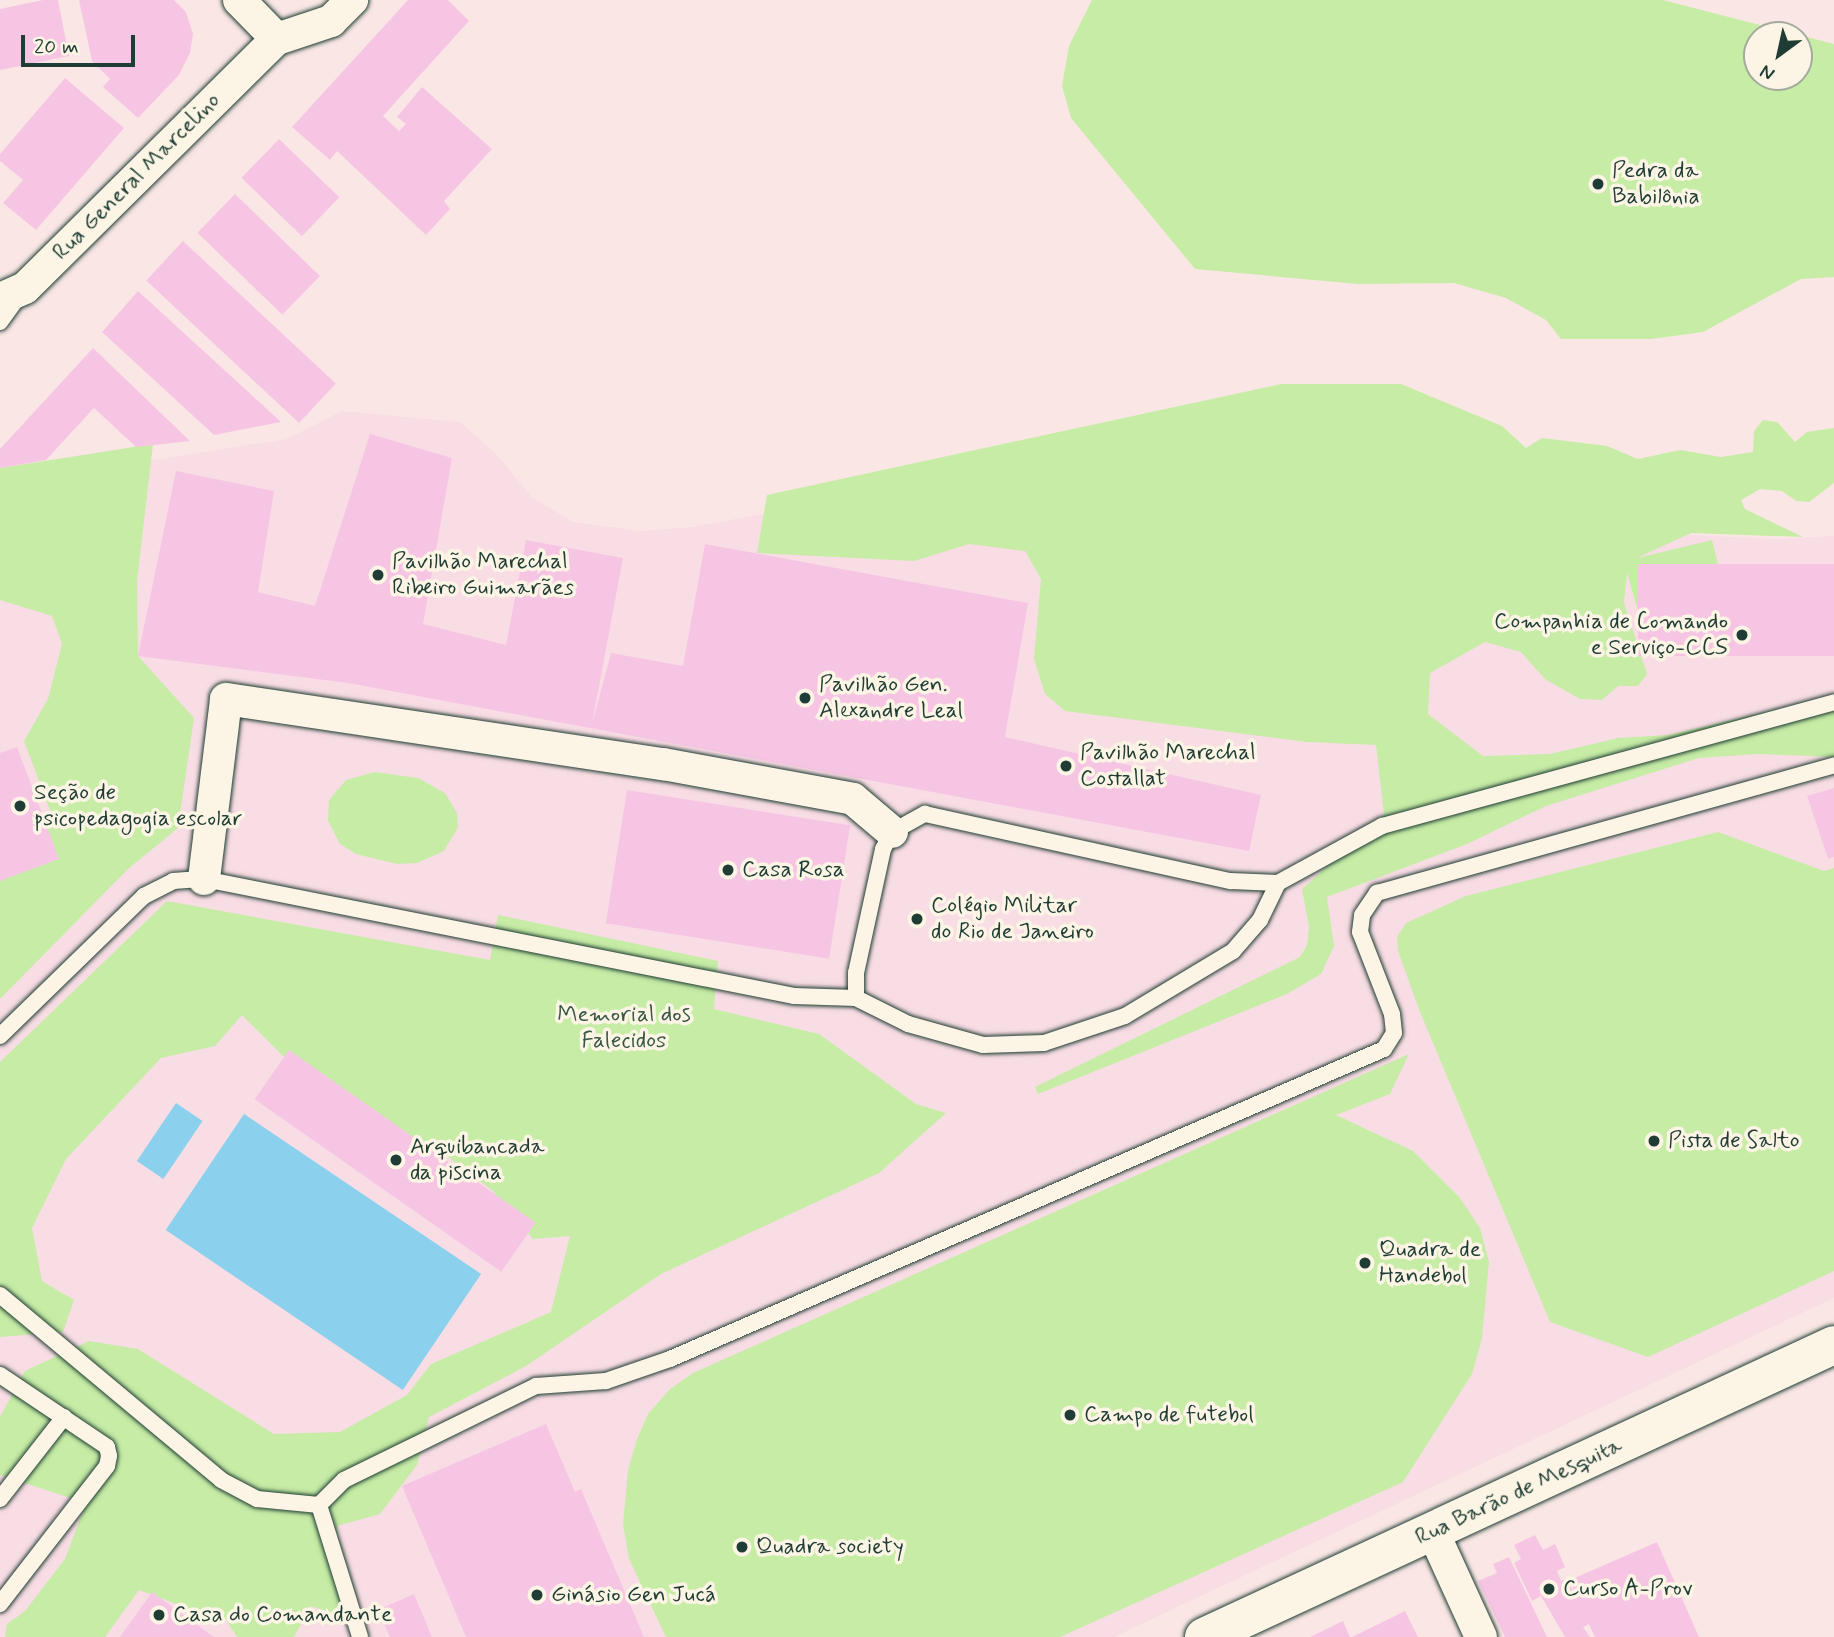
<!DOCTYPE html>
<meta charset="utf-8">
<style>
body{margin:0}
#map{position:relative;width:1834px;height:1637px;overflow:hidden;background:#fae7e5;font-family:Mynerve,sans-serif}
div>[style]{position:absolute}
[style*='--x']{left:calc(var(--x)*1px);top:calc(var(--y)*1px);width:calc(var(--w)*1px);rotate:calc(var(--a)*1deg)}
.built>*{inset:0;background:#f9dde5}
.green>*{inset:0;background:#c6eca6}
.water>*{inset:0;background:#8bd1ed;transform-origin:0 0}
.building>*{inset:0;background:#f7c5e4;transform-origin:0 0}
.roads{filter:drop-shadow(0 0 2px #1f3d34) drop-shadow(0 0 2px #1f3d34)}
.lane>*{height:16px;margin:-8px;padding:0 8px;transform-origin:8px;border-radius:8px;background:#fcf5e5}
.street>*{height:32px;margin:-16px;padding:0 16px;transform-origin:16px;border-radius:16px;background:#fcf5e5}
.secondary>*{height:38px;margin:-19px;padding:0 19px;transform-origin:19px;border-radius:19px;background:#fcf5e5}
.dots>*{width:19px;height:19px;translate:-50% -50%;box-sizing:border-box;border:4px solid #fcf5e5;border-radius:50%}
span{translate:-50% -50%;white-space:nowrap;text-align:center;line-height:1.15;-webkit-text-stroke:7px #fcf5e5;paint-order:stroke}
.poi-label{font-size:23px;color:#1f3d34}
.left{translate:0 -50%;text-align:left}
.right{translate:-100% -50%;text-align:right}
.street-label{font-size:23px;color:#1f3d34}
.park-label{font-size:23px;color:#385745}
.north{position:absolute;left:1743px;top:21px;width:70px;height:70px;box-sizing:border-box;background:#fcf5e5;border:2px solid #a4ab9e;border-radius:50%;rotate:213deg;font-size:19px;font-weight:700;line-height:28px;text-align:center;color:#1f3d34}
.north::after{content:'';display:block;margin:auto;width:24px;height:32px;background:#1f3d34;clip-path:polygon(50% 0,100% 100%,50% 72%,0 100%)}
.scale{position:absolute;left:21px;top:35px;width:114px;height:32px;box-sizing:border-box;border:4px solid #1f3d34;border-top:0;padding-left:9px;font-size:21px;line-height:24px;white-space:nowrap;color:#1f3d34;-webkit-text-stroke:5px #fcf5e5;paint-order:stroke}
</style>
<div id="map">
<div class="built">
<i style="clip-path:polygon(342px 411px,460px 422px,495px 453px,533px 498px,573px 522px,642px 531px,692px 527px,795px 508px,1624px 531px,1771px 539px,1834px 536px,1834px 1298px,1114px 1637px,0 1637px,0 484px,287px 439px)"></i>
</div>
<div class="green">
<i style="clip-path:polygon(1092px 0,1663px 0,1798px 35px,1757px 35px,1757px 77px,1799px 77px,1799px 35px,1834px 44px,1834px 277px,1801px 279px,1703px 332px,1651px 339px,1561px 339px,1546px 320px,1506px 298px,1454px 283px,1358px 284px,1195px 269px,1071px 118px,1062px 86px,1069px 46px)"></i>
<i style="clip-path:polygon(1281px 384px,1401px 384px,1502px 426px,1526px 448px,1542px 438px,1607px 446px,1638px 459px,1680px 450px,1721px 457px,1753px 452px,1754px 431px,1763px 420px,1777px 422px,1795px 442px,1807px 432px,1834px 428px,1834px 483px,1809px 502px,1796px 501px,1782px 491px,1760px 489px,1741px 500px,1745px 509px,1803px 537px,1691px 533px,1637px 558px,1712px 540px,1724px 587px,1638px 610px,1627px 573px,1624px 603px,1647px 674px,1638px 686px,1618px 686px,1602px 700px,1580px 699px,1545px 679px,1521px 652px,1485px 642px,1430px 673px,1428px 714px,1483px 756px,1550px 754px,1618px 738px,1668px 735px,1834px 696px,1834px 757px,1758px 754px,1699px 758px,1546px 806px,1467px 844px,1327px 897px,1334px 946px,1321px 974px,1287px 994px,1038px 1094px,1035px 1087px,1300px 957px,1307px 945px,1309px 927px,1302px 889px,1384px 815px,1376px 745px,1307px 742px,1065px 711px,1045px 694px,1034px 659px,1041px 579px,1025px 551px,969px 544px,914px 561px,757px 553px,767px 495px)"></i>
<i style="clip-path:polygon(153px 444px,137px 581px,138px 656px,194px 718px,178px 828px,128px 869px,0 999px,0 867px,46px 841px,51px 813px,24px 741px,48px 699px,62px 644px,52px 616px,0 600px,0 468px)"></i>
<i style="clip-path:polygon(375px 772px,418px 778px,445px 793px,457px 813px,458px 827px,444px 851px,417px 863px,397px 864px,356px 854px,340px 844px,328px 821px,329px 800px,346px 780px)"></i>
<i style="clip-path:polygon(1718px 832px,1824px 871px,1834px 868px,1834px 1271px,1648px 1357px,1550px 1322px,1420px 1012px,1398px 951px,1397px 937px,1406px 923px,1466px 896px)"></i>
<i style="clip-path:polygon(167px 901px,490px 960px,498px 915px,718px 961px,714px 1009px,819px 1034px,916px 1104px,946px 1113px,879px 1173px,661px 1274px,526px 1366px,429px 1417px,417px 1465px,380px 1514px,337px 1526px,337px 1557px,351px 1596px,337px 1615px,311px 1606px,294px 1637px,237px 1637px,225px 1618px,208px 1616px,139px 1590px,105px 1637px,5px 1637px,7px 1624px,25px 1611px,65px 1559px,86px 1503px,0 1475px,0 1417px,25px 1371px,89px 1341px,138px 1349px,274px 1434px,340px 1432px,407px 1395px,431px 1364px,551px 1312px,570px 1236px,533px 1239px,493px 1191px,443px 1153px,395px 1137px,373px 1109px,283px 1056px,242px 1015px,215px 1046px,161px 1058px,66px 1159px,32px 1228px,42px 1281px,74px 1300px,63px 1332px,0 1337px,0 1062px)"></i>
<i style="clip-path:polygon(1409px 1054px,1390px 1094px,1336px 1115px,1413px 1151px,1460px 1198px,1480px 1228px,1489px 1262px,1482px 1338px,1472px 1374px,1403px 1482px,1060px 1637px,666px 1637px,629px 1559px,623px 1524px,628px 1470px,637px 1439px,648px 1414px,670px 1389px,693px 1373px)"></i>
</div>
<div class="water">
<i style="left:176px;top:1103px;width:32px;height:70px;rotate:34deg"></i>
<i style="left:244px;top:1114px;width:286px;height:140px;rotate:34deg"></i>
</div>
<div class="building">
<i style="clip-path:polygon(43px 0,58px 0,69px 56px,0 70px,0 9px)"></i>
<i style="clip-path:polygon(79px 0,174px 0,186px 12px,193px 34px,190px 53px,179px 75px,138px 118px,103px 87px,110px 79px,92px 61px)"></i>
<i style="clip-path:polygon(408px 0,448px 0,469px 21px,383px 116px,399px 131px,406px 124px,397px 117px,422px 87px,492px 149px,444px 201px,450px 209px,426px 235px,337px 151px,330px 160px,292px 127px)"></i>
<i style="clip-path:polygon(65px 78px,124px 128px,36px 230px,3px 203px,23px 180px,0 161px,0 154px)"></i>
<i style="left:279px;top:139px;width:84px;height:54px;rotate:44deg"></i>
<i style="left:235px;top:194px;width:118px;height:54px;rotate:44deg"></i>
<i style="left:183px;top:241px;width:209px;height:54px;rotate:43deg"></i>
<i style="clip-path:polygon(138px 291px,281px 422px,214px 435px,102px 332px)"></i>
<i style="clip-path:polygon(93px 348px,190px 441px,136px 447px,94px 408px,46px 460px,0 468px,0 449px)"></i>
<i style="clip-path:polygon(370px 434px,452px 458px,423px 624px,506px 645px,526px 540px,623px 558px,592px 724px,611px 653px,683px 666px,705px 544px,1028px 603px,1005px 737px,1261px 795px,1249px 851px,348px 683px,138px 656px,176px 471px,274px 491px,258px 592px,315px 606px)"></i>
<i style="left:1834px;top:564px;width:92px;height:196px;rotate:90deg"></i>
<i style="clip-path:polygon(17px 747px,59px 859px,0 881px,0 753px)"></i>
<i style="clip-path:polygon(1834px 788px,1834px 857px,1828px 859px,1807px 796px)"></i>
<i style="left:627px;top:790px;width:226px;height:135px;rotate:9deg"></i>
<i style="left:289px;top:1050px;width:301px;height:60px;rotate:35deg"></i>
<i style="clip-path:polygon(546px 1424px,575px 1492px,581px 1489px,644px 1637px,466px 1637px,402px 1486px)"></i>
<i style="clip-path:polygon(1535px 1535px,1543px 1550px,1555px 1544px,1565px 1567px,1557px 1571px,1561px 1581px,1567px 1578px,1578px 1602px,1570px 1580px,1657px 1542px,1699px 1637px,1595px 1637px,1589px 1624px,1583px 1627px,1590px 1637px,1565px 1637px,1541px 1596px,1532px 1601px,1514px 1563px,1521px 1559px,1514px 1545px)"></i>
<i style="clip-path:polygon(1509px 1557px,1547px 1637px,1505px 1637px,1478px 1581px,1497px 1573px,1493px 1564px)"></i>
<i style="clip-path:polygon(152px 1592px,214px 1637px,120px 1637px)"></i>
<i style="clip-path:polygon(414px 1594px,432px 1637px,390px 1637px,378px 1610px)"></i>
<i style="clip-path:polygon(1405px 1611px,1418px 1637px,1352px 1637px)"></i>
<i style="clip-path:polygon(1343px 1621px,1350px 1637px,1310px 1637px)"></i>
</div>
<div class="roads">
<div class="lane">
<i style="--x:0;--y:322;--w:32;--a:-54"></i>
<i style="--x:856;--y:998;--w:25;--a:-90"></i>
<i style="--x:856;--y:973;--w:127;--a:-77.7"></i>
<i style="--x:883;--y:849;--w:19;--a:-62"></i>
<i style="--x:892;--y:832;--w:38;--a:-29"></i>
<i style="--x:925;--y:814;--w:313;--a:12.4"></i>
<i style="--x:1231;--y:881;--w:47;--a:2.4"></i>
<i style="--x:0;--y:1036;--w:201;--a:-44.2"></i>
<i style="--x:144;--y:896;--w:33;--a:-27"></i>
<i style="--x:173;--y:881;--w:31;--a:-4"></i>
<i style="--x:204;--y:879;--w:601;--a:11.22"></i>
<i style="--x:794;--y:996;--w:62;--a:1.8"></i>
<i style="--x:856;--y:998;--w:58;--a:26.6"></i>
<i style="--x:908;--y:1024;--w:78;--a:15.6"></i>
<i style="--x:983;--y:1045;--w:61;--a:-1.9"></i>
<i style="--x:1044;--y:1043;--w:85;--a:-18.4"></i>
<i style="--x:1125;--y:1016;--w:126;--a:-31"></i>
<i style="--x:1233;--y:951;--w:41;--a:-48.9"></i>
<i style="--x:1260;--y:920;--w:41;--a:-64.1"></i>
<i style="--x:1278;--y:883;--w:119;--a:-28.7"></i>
<i style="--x:1382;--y:826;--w:469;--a:-15.3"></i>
<i style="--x:0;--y:1295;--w:288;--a:39.9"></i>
<i style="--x:221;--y:1480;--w:41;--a:27.8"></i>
<i style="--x:257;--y:1499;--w:62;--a:5.5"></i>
<i style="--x:319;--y:1505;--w:35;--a:-45"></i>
<i style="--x:344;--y:1480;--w:214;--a:-26.1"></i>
<i style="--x:536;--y:1386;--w:70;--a:-4.1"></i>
<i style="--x:606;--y:1381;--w:68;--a:-19"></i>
<i style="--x:670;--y:1359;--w:778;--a:-23.47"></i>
<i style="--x:1384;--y:1049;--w:19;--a:-58"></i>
<i style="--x:1394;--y:1033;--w:19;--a:-96"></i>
<i style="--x:1392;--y:1014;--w:88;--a:-111.3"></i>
<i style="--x:1360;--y:932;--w:17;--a:-83"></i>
<i style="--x:1362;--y:915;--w:27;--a:-56"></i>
<i style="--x:1377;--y:893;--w:475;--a:-15.6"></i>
<i style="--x:0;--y:1375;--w:129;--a:33.9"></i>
<i style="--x:107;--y:1447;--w:9;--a:77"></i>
<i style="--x:109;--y:1456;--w:10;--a:101"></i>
<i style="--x:107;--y:1466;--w:175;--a:127.8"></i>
<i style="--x:0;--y:1499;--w:104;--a:-52"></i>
<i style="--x:319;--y:1505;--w:138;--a:72.7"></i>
</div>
<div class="street">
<i style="--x:239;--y:0;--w:54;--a:45.7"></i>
<i style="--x:0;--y:299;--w:27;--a:-24"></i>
<i style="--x:25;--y:288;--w:354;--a:-44.7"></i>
<i style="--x:277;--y:39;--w:57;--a:-18.4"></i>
<i style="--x:331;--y:21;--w:30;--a:-45"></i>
<i style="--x:204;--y:879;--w:181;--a:-83"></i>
<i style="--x:226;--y:699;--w:442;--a:8.5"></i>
<i style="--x:663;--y:764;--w:193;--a:10.4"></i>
<i style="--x:853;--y:799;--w:51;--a:40.2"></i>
<i style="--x:1433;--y:1532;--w:115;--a:65.4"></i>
</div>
<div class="secondary">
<i style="--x:1204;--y:1637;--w:694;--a:-24.87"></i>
</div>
</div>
<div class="dots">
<i style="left:1598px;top:184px;background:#1f3d34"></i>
<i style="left:378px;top:575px;background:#1f3d34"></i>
<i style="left:1742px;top:635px;background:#1f3d34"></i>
<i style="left:805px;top:698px;background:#1f3d34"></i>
<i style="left:1066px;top:766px;background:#1f3d34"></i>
<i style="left:20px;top:806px;background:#1f3d34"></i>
<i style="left:728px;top:870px;background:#1f3d34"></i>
<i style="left:917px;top:919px;background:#1f3d34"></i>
<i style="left:1654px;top:1141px;background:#1f3d34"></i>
<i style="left:396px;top:1160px;background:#1f3d34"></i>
<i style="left:1365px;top:1263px;background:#1f3d34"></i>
<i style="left:1070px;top:1415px;background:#1f3d34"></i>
<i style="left:742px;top:1547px;background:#1f3d34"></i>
<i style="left:1549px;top:1589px;background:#1f3d34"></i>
<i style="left:537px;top:1595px;background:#1f3d34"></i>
<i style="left:159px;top:1615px;background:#1f3d34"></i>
</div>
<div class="poi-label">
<span class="left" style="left:1612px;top:184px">Pedra da<br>Babilônia</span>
<span class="left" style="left:392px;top:575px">Pavilhão Marechal<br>Ribeiro Guimarães</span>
<span class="right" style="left:1728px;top:635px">Companhia de Comando<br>e Serviço-CCS</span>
<span class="left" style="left:819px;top:698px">Pavilhão Gen.<br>Alexandre Leal</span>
<span class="left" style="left:1080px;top:766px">Pavilhão Marechal<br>Costallat</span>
<span class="left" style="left:34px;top:806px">Seção de<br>psicopedagogia escolar</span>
<span class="left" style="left:742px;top:870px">Casa Rosa</span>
<span class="left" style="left:931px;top:919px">Colégio Militar<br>do Rio de Janeiro</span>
<span class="left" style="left:1668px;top:1141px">Pista de Salto</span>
<span class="left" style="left:410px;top:1160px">Arquibancada<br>da piscina</span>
<span class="left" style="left:1379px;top:1263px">Quadra de<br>Handebol</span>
<span class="left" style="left:1084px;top:1415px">Campo de futebol</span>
<span class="left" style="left:756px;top:1547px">Quadra society</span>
<span class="left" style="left:1563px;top:1589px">Curso A-Prov</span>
<span class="left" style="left:551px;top:1595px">Ginásio Gen Jucá</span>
<span class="left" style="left:173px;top:1615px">Casa do Comandante</span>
</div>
<div class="street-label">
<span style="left:137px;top:177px;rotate:-45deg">Rua General Marcelino</span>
<span style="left:1519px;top:1492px;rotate:-25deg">Rua Barão de Mesquita</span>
</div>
<div class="park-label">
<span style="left:624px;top:1028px">Memorial dos<br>Falecidos</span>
</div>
<div class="north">N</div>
<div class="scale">20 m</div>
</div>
